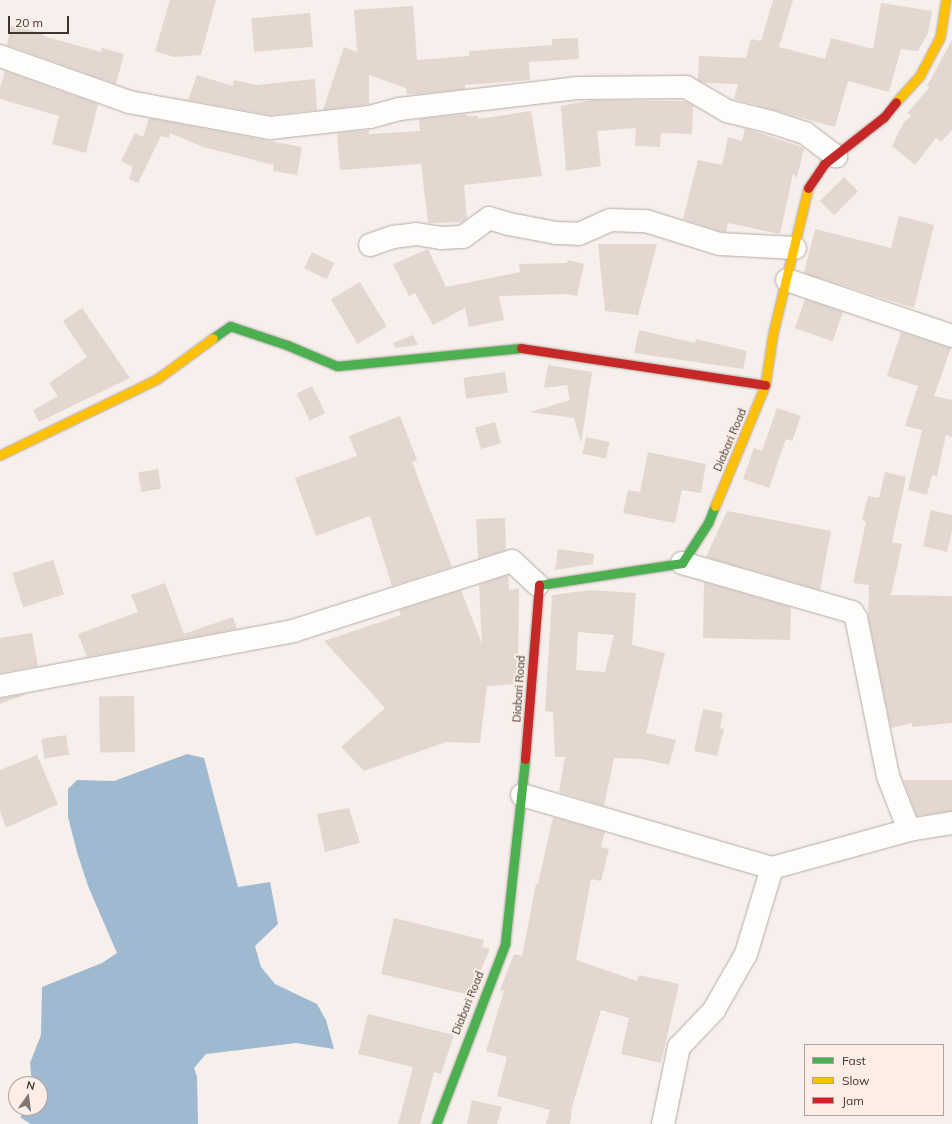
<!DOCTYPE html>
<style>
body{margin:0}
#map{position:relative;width:952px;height:1124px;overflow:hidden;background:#f7efeb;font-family:Mulish,sans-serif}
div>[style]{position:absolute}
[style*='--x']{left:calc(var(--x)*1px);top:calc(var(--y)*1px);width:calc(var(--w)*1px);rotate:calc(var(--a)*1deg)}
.water>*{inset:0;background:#9fbad0}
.building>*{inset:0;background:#e4d7d0;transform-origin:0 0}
.roads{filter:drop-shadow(0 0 1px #b2aba7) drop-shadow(0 0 1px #b2aba7)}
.street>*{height:22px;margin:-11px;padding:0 11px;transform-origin:11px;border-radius:11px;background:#fefdfc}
.fast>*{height:9px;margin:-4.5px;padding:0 4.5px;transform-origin:4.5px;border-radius:4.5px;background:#4caf50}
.slow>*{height:9px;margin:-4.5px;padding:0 4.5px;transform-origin:4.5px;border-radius:4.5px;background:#ffc107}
.jam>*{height:9px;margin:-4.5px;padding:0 4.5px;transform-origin:4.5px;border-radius:4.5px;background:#c62828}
span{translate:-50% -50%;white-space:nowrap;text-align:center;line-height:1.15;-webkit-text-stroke:4px #fcede6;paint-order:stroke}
.street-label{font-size:11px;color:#3e3430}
.legend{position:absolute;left:804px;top:1044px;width:140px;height:72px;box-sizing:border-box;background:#fcede6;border:1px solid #b0a39d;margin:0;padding:5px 7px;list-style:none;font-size:12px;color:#3e3430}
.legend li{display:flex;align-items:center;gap:8px;height:20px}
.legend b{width:20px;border:1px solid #b0a39d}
.north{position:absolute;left:8px;top:1076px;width:40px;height:40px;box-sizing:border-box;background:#fcede6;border:1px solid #b0a39d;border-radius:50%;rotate:14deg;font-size:11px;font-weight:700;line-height:16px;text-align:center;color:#3e3430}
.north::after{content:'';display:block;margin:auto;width:14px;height:18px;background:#7f7571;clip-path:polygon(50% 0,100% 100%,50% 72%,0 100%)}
.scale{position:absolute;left:8px;top:16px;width:61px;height:18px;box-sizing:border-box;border:2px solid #3e3430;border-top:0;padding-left:5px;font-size:12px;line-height:14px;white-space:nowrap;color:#3e3430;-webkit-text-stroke:3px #fcede6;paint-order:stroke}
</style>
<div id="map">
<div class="water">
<i style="clip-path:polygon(187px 754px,204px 758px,238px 887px,270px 882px,278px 924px,255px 946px,261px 967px,275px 984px,317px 1004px,326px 1020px,334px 1049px,296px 1043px,206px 1054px,194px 1068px,197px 1077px,198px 1124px,31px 1124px,21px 1118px,22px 1108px,40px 1108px,40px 1084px,32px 1084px,30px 1063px,41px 1035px,42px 987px,102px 963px,117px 953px,88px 886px,77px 852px,68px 817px,68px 789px,77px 780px,114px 781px)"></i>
</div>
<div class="building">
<i style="clip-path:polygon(170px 0,216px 0,201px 55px,174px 57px,155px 51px)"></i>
<i style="clip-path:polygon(773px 0,793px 0,779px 47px,825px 59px,831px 38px,873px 49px,881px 3px,932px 11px,928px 33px,918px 51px,901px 49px,889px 92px,848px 81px,835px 127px,734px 99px,738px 84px,704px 83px,698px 80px,699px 56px,746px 58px,751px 39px,761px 41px)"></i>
<i style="clip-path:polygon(413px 6px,417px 60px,469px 56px,469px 51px,552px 45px,552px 39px,578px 38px,579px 59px,529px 62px,530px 80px,465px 85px,465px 89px,417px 94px,407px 94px,406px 88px,369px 75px,369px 104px,323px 110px,344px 47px,357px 52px,354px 10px)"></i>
<i style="left:310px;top:13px;width:34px;height:59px;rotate:85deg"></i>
<i style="clip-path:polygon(11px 26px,43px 33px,43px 36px,101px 52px,102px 48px,124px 54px,116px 84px,7px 45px)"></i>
<i style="clip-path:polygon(952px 40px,952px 130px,941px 142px,936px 138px,915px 165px,892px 146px,904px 122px,911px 116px,907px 113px,929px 88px,927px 86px)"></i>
<i style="clip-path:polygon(5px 71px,98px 104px,86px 153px,52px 144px,59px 116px,0 99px,0 88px)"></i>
<i style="clip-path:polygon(197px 75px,233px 86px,234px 80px,256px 85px,315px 79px,317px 110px,270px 115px,188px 100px)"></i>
<i style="clip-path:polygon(593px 100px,685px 101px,693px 106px,692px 134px,661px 133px,660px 147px,635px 146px,636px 128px,597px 131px,601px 166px,566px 171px,561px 106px)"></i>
<i style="clip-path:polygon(531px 111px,542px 176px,464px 185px,467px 218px,463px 222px,428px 223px,421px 164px,340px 170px,337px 133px,369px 130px,369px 134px,420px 131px,419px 119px,467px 114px,467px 116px,478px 116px,478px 119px)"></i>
<i style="clip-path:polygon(149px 118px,302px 147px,297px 175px,273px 171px,274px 165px,203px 147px,170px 133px,169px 138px,161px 136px,138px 183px,129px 179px,133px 167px,121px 161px,135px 133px,143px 137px)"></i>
<i style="clip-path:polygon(745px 128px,804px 148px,797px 178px,793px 174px,780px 234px,728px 223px,726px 232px,722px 232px,683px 219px,698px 160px,722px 165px,728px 137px,742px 141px)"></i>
<i style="left:844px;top:177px;width:20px;height:34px;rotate:45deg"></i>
<i style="clip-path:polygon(899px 216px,934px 225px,914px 308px,804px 273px,815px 229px,891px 248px)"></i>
<i style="clip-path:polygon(598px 244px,657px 244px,638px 315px,605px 311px)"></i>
<i style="clip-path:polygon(428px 249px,446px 287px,520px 272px,519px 264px,567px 263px,568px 260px,584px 264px,577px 296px,567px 294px,499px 296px,504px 320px,469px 327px,465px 308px,433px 325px,415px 293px,409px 296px,393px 264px)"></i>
<i style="left:312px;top:252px;width:25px;height:18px;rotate:26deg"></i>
<i style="left:360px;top:282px;width:52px;height:34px;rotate:59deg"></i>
<i style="left:805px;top:299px;width:40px;height:31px;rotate:19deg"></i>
<i style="clip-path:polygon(82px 308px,130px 378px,39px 422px,33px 410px,58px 396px,49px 383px,87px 357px,63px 321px)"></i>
<i style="clip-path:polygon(639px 330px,695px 343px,696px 339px,747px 351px,743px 369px,634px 353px)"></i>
<i style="clip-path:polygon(901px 332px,951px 348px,934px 396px,952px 400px,952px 437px,946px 435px,937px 476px,932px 475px,927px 495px,908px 490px,922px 430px,905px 426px,918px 386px,887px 376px)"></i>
<i style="clip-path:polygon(413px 335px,418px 345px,395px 348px,393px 343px)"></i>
<i style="clip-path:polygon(548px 365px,592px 372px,581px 443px,574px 418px,530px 412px,570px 400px,567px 385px,544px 388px)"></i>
<i style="left:505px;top:372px;width:21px;height:42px;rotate:82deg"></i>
<i style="left:312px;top:386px;width:30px;height:17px;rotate:64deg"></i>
<i style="clip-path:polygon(777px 408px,801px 416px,792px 441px,786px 439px,769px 488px,743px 479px,754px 448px,762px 451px)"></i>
<i style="clip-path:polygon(400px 416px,417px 460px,412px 462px,452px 567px,392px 586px,370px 516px,316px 536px,295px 478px,357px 456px,349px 436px)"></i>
<i style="left:495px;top:422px;width:22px;height:21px;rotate:74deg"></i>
<i style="left:586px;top:437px;width:24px;height:17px;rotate:12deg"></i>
<i style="clip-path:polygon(648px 452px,706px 464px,701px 493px,682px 490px,675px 523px,623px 513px,628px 490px,640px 492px)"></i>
<i style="left:158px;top:469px;width:20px;height:20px;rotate:81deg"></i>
<i style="clip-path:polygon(885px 472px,906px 477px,892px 542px,902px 544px,891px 595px,952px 596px,952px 723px,912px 727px,912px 723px,891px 728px,868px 615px,869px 585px,853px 583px,866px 522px,862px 520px,868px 496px,879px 498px)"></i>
<i style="clip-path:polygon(931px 510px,952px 515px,952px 531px,947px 552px,923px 546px)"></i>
<i style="clip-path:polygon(727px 511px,831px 531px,820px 590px,706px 557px)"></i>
<i style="clip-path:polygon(505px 518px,506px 550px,478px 559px,476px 519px)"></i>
<i style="clip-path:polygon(558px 549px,594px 554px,593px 564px,555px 570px)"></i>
<i style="left:53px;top:560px;width:36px;height:43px;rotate:72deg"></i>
<i style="clip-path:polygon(508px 575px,509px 590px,519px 588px,518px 684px,487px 686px,480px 743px,446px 742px,364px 771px,341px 747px,385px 708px,324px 641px,401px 615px,399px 610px,461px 590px,482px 644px,479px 585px)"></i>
<i style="clip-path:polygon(704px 582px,791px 607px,790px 640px,703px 638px)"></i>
<i style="clip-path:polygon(165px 583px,184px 634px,233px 617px,237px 629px,87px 657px,78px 634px,138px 612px,131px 595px)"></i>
<i style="clip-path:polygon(evenodd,590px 590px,636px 593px,632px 645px,665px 653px,646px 733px,676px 740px,669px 765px,642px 759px,614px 758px,604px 806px,559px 792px,565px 757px,555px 757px,553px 712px,545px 711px,552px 595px,590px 590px,578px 632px,614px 635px,605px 672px,576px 670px,578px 632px)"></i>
<i style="clip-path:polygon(32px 633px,38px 666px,0 673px,0 638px)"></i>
<i style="clip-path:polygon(27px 694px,0 704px,0 698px)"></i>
<i style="left:134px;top:696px;width:56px;height:35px;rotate:89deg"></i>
<i style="clip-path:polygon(703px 709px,723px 713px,720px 728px,724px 729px,717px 756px,694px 751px)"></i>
<i style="left:66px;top:735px;width:20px;height:25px;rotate:81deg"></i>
<i style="clip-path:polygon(37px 755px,58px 804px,6px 828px,0 811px,0 770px)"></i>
<i style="clip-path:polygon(903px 780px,952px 780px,952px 811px,917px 816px)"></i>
<i style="clip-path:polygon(349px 808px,360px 843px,325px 852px,317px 814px)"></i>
<i style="clip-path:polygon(553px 817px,605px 832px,601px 847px,609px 849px,601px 881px,591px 879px,576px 960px,637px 981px,639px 975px,679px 984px,661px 1063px,621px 1054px,629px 1018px,601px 1010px,572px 1107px,570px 1124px,546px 1124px,550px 1110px,497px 1096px,507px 1057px,486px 1051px,504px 991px,500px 990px,514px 954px,522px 956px,536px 884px,538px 884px)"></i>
<i style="clip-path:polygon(394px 918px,484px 940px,482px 947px,490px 949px,470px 995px,381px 974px)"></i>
<i style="clip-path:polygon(368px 1014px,454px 1035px,441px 1074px,434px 1072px,420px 1124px,398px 1124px,413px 1067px,358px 1054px)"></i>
<i style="clip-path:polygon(472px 1100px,502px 1107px,497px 1124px,467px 1124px)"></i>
</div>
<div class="roads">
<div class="street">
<i style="--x:0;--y:56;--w:137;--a:19.6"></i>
<i style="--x:129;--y:102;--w:143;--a:10.4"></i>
<i style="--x:270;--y:128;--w:101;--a:-6.3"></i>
<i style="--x:370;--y:117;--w:30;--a:-15"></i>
<i style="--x:399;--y:109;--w:179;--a:-6.7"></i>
<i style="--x:577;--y:88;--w:109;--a:-0.5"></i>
<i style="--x:686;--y:87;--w:48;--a:30.3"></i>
<i style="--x:727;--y:111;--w:45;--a:14"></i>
<i style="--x:771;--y:122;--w:36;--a:18"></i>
<i style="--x:805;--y:133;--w:39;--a:37"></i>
<i style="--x:370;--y:245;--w:24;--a:-19"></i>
<i style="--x:393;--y:237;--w:23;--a:-7"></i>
<i style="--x:416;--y:234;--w:25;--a:9"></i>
<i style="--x:441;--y:238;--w:22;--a:-3"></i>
<i style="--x:463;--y:237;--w:32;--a:-36"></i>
<i style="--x:489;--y:218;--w:21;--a:17"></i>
<i style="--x:509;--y:224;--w:48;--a:10.8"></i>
<i style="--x:556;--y:233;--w:23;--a:2"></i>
<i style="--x:579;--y:234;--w:34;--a:-24"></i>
<i style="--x:610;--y:220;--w:36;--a:2"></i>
<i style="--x:646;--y:221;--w:77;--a:17.3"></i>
<i style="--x:720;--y:244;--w:75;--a:3.1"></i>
<i style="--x:787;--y:280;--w:174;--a:18.7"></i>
<i style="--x:0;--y:686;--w:298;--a:-10.6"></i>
<i style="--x:293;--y:631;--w:230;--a:-17.7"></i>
<i style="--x:512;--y:561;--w:35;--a:43"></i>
<i style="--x:522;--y:795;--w:260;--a:16.3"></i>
<i style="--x:909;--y:830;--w:44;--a:-9.2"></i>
<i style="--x:663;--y:1124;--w:79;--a:-78.3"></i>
<i style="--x:679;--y:1047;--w:51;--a:-46.6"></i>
<i style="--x:714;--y:1010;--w:64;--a:-60.3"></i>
<i style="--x:746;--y:954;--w:90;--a:-73.2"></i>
<i style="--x:772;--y:868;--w:142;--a:-15.5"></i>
<i style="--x:909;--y:830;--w:58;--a:-111.3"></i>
<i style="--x:888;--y:776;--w:161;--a:-101.4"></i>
<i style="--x:856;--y:618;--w:7;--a:-124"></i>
<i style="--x:852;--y:612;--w:177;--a:-163.9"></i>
</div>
<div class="fast">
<i style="--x:213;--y:338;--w:21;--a:-35"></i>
<i style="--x:230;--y:326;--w:60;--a:18.4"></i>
<i style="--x:287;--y:345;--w:54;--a:22.8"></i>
<i style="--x:337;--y:366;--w:185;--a:-5.6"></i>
<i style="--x:539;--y:585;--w:145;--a:-8.7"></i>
<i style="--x:682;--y:563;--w:48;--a:-57"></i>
<i style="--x:708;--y:523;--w:18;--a:-68"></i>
<i style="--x:436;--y:1124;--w:193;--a:-69"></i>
<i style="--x:505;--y:944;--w:186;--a:-83.8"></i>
</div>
<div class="slow">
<i style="--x:896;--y:102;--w:36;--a:-48"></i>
<i style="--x:920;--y:75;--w:43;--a:-62.2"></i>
<i style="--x:940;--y:37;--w:37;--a:-81"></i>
<i style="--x:0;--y:455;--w:174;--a:-25.8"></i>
<i style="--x:157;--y:379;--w:69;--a:-36.2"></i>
<i style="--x:715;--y:506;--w:131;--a:-67.5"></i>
<i style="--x:765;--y:385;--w:53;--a:-81.3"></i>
<i style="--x:773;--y:333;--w:149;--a:-76.4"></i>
</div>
<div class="jam">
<i style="--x:808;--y:188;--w:29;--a:-56"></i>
<i style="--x:824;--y:164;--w:76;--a:-38.1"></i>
<i style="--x:884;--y:117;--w:19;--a:-51"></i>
<i style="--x:521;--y:348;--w:247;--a:8.6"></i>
<i style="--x:525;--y:759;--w:175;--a:-85.4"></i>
</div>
</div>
<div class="street-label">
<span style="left:730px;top:440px;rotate:-67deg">Diabari Road</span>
<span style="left:519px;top:689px;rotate:-86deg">Diabari Road</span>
<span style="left:468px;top:1003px;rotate:-68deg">Diabari Road</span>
</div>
<ul class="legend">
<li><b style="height:5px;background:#4caf50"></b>Fast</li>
<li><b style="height:5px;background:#ffc107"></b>Slow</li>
<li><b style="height:5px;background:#c62828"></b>Jam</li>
</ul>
<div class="north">N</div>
<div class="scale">20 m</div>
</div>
